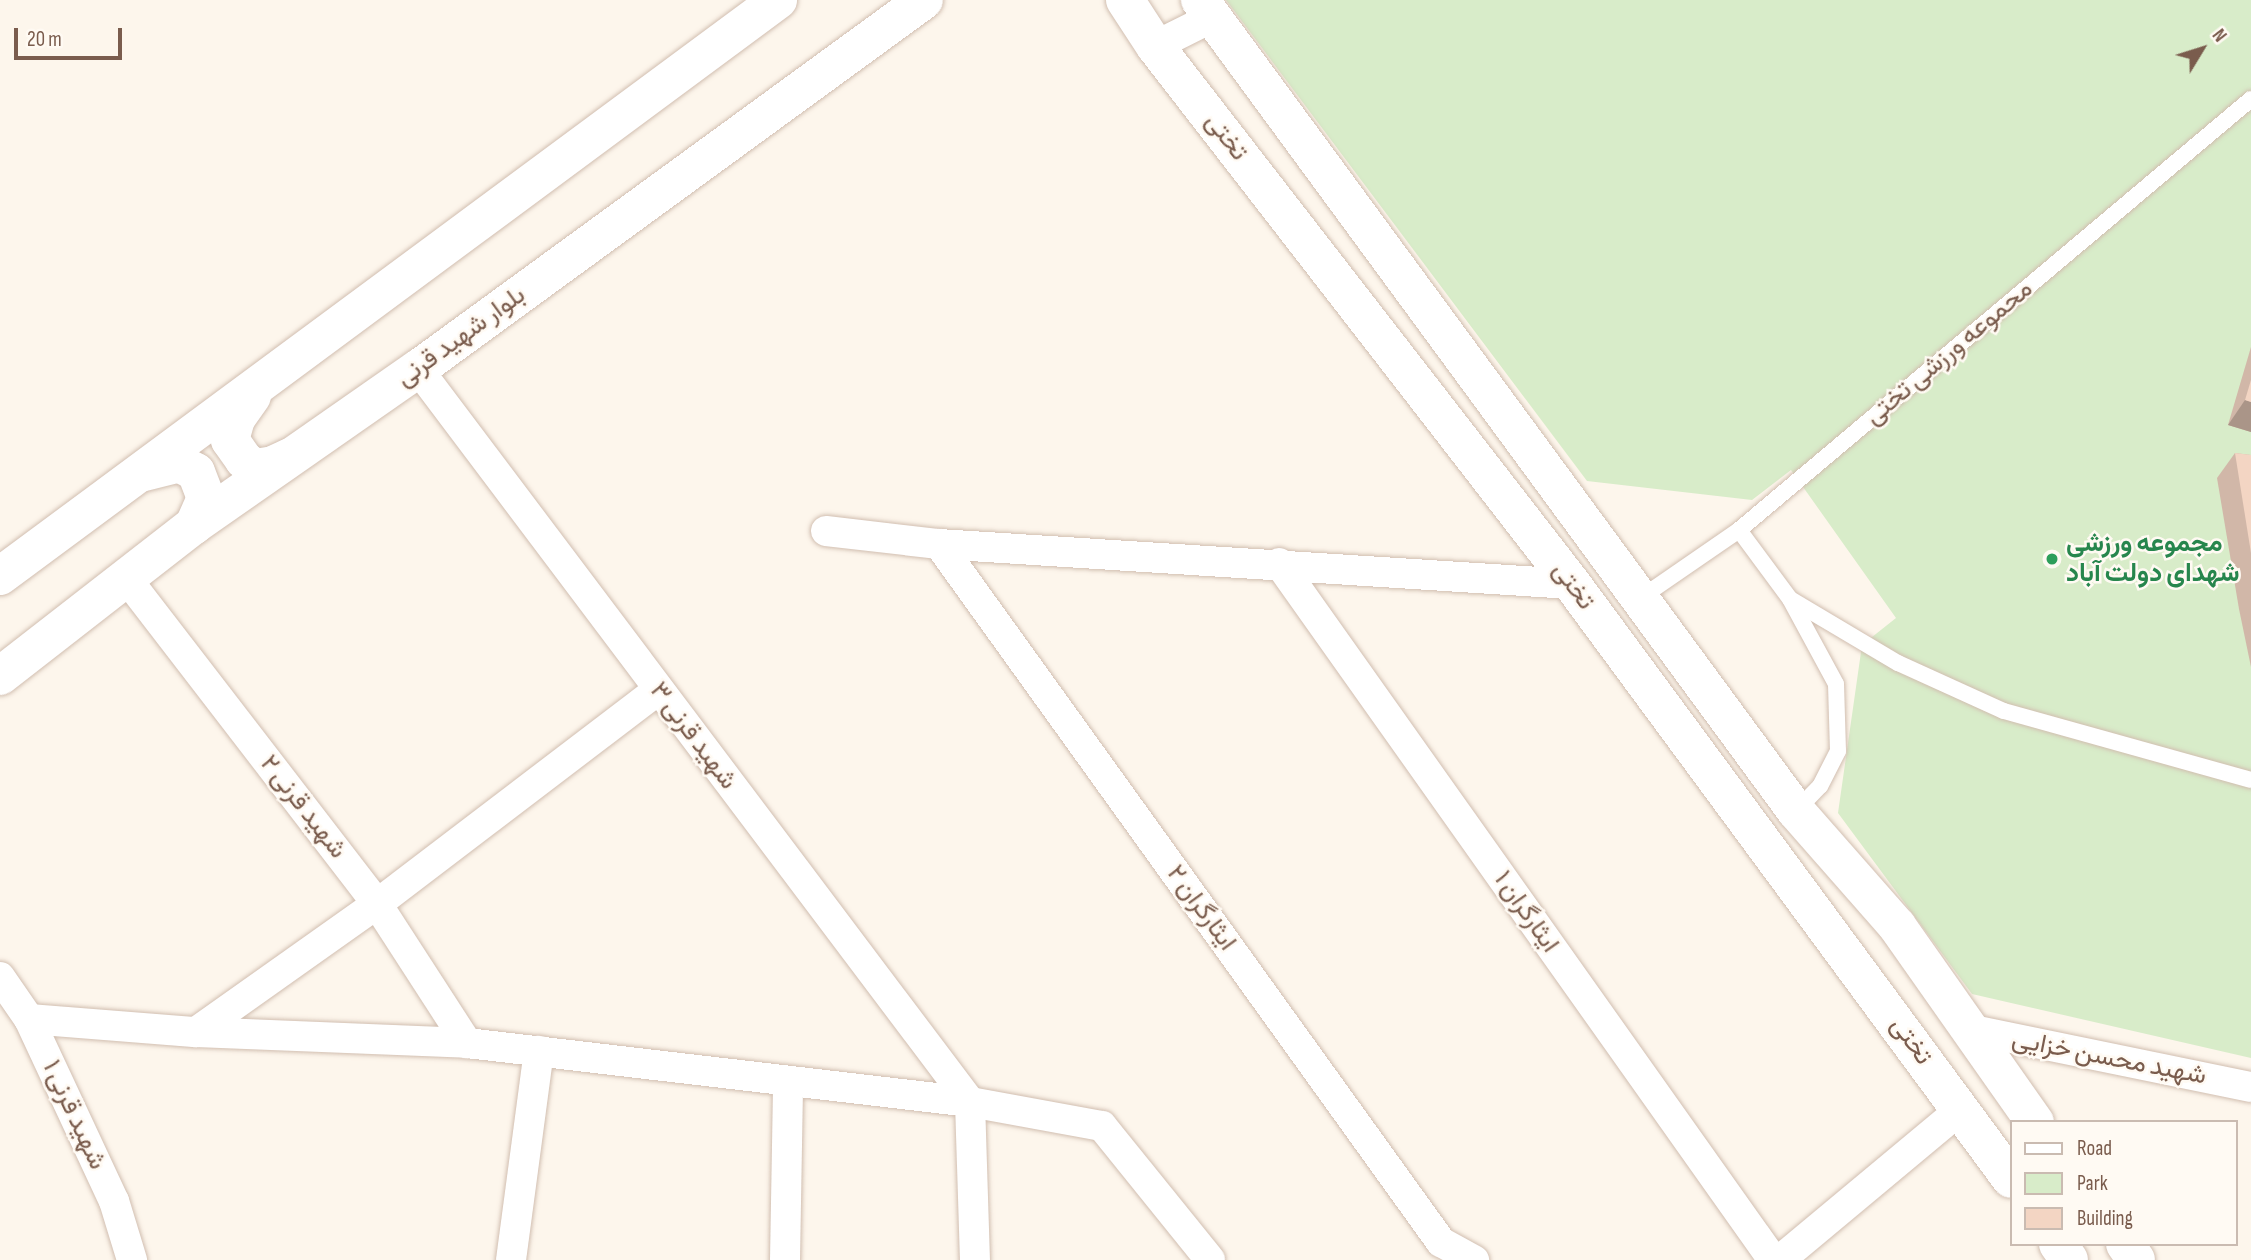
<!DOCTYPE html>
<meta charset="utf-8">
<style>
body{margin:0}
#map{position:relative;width:2251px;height:1260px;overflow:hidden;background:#fdf6ec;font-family:"Sofia Sans Condensed",Vazirmatn,sans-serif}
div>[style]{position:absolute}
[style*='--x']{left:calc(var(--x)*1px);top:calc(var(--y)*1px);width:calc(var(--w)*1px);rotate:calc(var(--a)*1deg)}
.green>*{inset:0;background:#d8ecc9}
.roads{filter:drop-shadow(0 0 2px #d1beb0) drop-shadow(0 0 2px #d1beb0)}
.service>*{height:16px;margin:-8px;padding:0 8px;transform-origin:8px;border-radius:8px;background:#fff}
.minor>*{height:30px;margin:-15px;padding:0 15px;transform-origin:15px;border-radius:15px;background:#fff}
.secondary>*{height:38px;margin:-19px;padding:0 19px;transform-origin:19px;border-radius:19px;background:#fff}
.wall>*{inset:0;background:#d1b7a8}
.shaded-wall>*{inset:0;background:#aa9588}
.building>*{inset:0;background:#f3d5c3}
.dots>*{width:19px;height:19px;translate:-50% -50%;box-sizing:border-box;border:4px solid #fffaf3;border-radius:50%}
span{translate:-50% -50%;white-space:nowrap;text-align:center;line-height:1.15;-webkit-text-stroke:5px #fffaf3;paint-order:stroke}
.street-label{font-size:26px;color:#7a5c4d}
.leisure-label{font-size:26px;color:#27864d;font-weight:700}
.left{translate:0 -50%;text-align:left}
.legend{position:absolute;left:2010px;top:1120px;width:228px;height:126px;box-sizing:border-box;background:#fffaf3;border:2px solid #cabbb1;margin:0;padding:9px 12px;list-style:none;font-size:21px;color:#7a5c4d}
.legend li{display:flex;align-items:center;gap:14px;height:35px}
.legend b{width:35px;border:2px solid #cabbb1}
.north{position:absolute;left:2167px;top:14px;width:70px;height:70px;-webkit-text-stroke:5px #fffaf3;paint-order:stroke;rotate:52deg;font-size:19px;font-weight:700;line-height:28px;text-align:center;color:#7a5c4d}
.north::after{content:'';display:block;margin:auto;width:24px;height:32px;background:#7a5c4d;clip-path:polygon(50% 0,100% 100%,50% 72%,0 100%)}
.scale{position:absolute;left:14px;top:28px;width:108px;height:32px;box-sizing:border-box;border:4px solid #7a5c4d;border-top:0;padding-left:9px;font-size:21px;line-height:24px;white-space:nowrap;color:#7a5c4d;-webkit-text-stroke:5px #fffaf3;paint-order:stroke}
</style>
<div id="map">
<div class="green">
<i style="clip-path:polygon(1226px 0,2251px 0,2251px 1058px,1972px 994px,1838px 813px,1862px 645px,1896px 618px,1791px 470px,1752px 500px,1587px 481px)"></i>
</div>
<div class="roads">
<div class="service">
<i style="--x:1739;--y:530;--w:86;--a:53.5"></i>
<i style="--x:1790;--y:599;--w:126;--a:30.7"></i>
<i style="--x:1898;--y:663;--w:116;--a:24.4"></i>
<i style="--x:2004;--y:711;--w:256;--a:15.6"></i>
<i style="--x:1639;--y:599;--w:121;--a:-34.6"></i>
<i style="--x:1739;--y:530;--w:669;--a:-40.09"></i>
<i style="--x:1791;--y:601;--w:94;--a:61.5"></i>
<i style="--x:1836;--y:684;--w:67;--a:88.3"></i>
<i style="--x:1838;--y:751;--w:39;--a:117"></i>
<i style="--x:1820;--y:786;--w:35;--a:134"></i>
</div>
<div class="minor">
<i style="--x:1155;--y:46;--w:63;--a:-26.6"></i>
<i style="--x:418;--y:369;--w:918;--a:53.02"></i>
<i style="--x:970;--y:1102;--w:158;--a:88.2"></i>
<i style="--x:826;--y:531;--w:114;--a:6.6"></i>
<i style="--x:939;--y:544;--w:634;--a:3.62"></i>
<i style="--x:939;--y:544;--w:860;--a:54.28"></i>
<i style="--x:1441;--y:1242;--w:38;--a:29"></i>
<i style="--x:1279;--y:563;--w:854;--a:54.67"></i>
<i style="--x:127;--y:579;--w:410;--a:52.4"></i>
<i style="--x:377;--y:904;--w:166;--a:57.1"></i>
<i style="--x:0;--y:977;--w:51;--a:55.4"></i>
<i style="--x:29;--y:1019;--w:201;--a:65"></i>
<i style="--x:114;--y:1201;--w:62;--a:73"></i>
<i style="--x:29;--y:1019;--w:168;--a:4.5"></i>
<i style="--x:196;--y:1032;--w:271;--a:2.3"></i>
<i style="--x:467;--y:1043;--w:506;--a:6.69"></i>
<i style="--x:970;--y:1102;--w:134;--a:10.3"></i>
<i style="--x:1102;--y:1126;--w:172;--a:51.1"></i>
<i style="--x:1968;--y:1029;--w:289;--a:11.6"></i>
<i style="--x:196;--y:1032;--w:222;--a:-35.3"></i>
<i style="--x:377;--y:904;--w:353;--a:-37.3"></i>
<i style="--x:511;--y:1260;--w:211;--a:-82.4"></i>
<i style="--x:785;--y:1260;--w:179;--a:-89"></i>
<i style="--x:1780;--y:1260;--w:236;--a:-39.8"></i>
</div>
<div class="secondary">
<i style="--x:1125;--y:0;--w:55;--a:56.9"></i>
<i style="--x:1155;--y:46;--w:681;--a:52.22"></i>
<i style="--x:1572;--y:584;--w:739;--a:53.58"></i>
<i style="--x:1200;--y:0;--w:1006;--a:53.69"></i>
<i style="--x:1796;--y:811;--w:153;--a:48.7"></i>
<i style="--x:1897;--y:926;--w:240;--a:54.9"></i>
<i style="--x:252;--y:396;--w:28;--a:125"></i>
<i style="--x:236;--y:419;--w:22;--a:106"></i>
<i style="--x:230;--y:440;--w:24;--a:55"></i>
<i style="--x:244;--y:460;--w:14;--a:36"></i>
<i style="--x:255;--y:468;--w:18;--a:-9"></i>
<i style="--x:273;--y:465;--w:19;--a:-25"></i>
<i style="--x:144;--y:472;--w:36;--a:-14"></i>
<i style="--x:179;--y:463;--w:19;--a:28"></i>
<i style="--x:196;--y:472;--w:28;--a:69"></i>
<i style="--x:206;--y:498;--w:30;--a:114"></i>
<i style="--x:0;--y:576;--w:968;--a:-36.51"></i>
<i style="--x:0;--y:676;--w:246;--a:-37.9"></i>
<i style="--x:194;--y:525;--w:273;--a:-34.9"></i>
<i style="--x:418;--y:369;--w:626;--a:-36.1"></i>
<i style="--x:2058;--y:1244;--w:19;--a:55"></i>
<i style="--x:2125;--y:1244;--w:19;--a:55"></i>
</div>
</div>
<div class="wall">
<i style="clip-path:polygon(2251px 347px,2251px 432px,2228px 425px)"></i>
<i style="clip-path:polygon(2235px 453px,2251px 455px,2251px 667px,2239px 609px,2217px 478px)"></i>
</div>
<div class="shaded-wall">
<i style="clip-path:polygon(2245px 400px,2251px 402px,2251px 432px,2228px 425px)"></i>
</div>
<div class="building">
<i style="clip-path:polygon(2251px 380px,2251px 402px,2245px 400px)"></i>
<i style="clip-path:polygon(2235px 453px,2251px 455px,2251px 553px)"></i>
</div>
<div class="dots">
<i style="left:2052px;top:559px;background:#2e9e5b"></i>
</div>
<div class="street-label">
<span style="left:1226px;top:137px;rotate:52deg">تختی</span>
<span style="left:461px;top:337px;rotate:-36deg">بلوار شهید قرنی</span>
<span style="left:1949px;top:353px;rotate:-40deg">محموعه ورزشی تختی</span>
<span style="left:1573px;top:586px;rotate:53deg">تختی</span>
<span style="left:693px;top:736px;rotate:53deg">شهید قرنی ۳</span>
<span style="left:303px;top:807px;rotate:52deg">شهید قرنی ۲</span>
<span style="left:1201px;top:908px;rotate:54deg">ایثارگران ۲</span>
<span style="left:1526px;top:912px;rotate:55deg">ایثارگران ۱</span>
<span style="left:1911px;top:1041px;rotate:54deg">تختی</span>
<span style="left:2109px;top:1058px;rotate:11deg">شهید محسن خزایی</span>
<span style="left:74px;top:1115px;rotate:65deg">شهید قرنی ۱</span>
</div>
<div class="leisure-label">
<span class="left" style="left:2066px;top:559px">مجموعه ورزشی<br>شهدای دولت آباد</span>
</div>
<ul class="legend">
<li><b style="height:9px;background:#fff"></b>Road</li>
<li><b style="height:19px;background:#d8ecc9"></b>Park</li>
<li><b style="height:19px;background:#f3d5c3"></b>Building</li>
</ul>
<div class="north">N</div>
<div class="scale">20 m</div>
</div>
